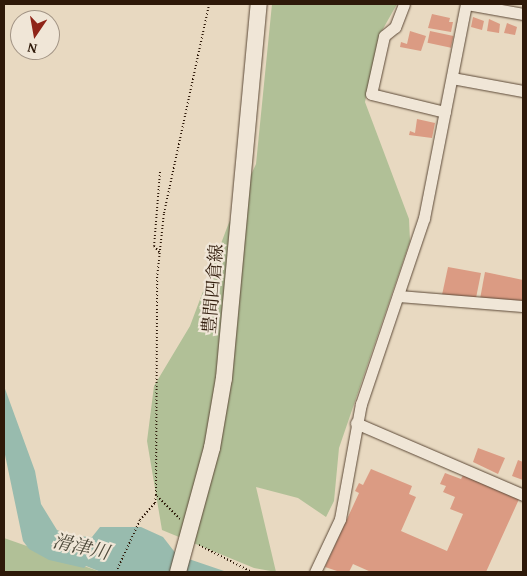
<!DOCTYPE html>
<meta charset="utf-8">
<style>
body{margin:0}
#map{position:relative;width:527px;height:576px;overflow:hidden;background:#e8d9c1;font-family:"Gentium Book Plus","Noto Serif JP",serif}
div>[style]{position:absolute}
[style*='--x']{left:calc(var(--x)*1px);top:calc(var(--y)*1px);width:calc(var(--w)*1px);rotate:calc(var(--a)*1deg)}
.green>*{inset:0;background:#b1c097}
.water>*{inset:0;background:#98bbae}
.building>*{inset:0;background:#db9b83;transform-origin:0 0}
.path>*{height:2px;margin-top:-1px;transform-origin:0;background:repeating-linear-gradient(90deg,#2e1909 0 1px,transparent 0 3.5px)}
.roads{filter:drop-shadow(0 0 1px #5c4937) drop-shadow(0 0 1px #5c4937)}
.minor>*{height:11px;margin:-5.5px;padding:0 5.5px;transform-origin:5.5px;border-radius:5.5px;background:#f0e6d7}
.secondary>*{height:16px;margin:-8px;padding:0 8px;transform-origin:8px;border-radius:8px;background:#f0e6d7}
span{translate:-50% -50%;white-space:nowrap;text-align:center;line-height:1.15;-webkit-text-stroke:4.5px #f0e6d7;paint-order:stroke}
.street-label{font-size:18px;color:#2e1909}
.water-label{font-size:19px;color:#4e4a3b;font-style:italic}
.frame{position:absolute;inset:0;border:5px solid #2e1909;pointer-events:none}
.north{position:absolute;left:10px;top:10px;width:50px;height:50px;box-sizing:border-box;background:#f0e6d7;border:1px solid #a29485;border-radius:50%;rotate:192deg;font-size:14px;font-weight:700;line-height:20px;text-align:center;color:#2e1909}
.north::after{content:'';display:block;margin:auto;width:18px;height:22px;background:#8f2418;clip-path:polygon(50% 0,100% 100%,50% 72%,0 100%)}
</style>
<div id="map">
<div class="green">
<i style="clip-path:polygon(272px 4px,397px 4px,379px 36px,365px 102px,409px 219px,410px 241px,339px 448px,334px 501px,326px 517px,298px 498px,256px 487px,276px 572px,254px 568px,162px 530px,147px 441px,154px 386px,190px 326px,228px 225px,256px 164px)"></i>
<i style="clip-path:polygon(4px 538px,101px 572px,4px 572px)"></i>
</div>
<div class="water">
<i style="clip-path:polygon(4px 386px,35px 471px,41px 504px,57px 530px,73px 536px,92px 537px,100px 527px,141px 527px,163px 537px,177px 555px,227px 572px,101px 572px,86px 566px,84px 568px,49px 560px,29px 549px,23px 541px,4px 450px)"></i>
</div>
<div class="building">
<i style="clip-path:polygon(432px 14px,450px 18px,449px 22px,453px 22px,451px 32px,428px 28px)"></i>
<i style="clip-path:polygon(473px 17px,484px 21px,482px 30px,471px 27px)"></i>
<i style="clip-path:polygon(489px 19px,500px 24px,499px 33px,487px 31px)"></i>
<i style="clip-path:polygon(507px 23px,517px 27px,515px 35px,504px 33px)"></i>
<i style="clip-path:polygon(410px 31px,426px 36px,421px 51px,400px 47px,401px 42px,407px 44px)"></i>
<i style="left:430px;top:31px;width:24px;height:12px;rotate:12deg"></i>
<i style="clip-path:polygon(417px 119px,435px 123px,432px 138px,409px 135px,410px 131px,415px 133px)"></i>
<i style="clip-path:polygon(448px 267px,481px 273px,476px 298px,442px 295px)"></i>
<i style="clip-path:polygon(485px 272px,523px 280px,523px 302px,480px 299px)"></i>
<i style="clip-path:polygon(478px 448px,505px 458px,498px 474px,473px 462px)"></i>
<i style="clip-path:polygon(518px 460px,523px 462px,523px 480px,512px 476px)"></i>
<i style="clip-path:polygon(371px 469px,412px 486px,409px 494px,416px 497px,401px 531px,447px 551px,463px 514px,450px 509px,455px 497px,443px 492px,446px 486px,440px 484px,445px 473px,461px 479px,465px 472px,520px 497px,486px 572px,371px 572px,353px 564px,349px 572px,340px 572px,325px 567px,359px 493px,355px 491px,359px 483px,363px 485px)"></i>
</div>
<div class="path">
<i style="--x:160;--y:172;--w:74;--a:94.6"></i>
<i style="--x:154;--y:246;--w:9;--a:49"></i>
<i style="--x:180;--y:519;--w:34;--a:-135"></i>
<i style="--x:156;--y:495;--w:217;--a:-89.7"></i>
<i style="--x:157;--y:278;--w:65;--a:-83.9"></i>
<i style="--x:164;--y:213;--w:214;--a:-77.8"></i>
<i style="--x:199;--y:545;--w:59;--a:27"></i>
<i style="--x:116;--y:572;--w:57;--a:-65.2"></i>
<i style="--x:140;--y:520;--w:23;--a:-49"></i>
<i style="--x:155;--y:503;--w:8;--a:-83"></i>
</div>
<div class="roads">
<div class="minor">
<i style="--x:404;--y:4;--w:25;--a:111"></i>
<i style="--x:395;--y:27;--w:14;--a:141"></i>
<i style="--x:384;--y:36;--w:59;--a:102.6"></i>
<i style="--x:371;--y:94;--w:76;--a:13.7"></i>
<i style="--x:467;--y:4;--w:57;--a:10.1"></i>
<i style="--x:452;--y:78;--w:72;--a:10.4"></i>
<i style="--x:398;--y:296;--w:125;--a:4.6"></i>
<i style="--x:356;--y:423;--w:182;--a:23.3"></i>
<i style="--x:315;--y:572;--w:59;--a:-64.7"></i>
<i style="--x:340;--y:519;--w:117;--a:-79.7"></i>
<i style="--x:361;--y:404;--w:196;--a:-71.3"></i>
<i style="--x:424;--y:218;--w:218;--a:-78.9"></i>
</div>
<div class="secondary">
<i style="--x:178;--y:572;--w:129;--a:-74.7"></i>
<i style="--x:212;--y:448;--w:71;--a:-80.3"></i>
<i style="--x:224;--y:378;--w:376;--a:-84.7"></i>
</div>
</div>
<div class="street-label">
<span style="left:213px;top:289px;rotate:-85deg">豊間四倉線</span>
</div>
<div class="water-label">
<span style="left:81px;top:547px;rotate:13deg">滑津川</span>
</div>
<div class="frame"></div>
<div class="north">N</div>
</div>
